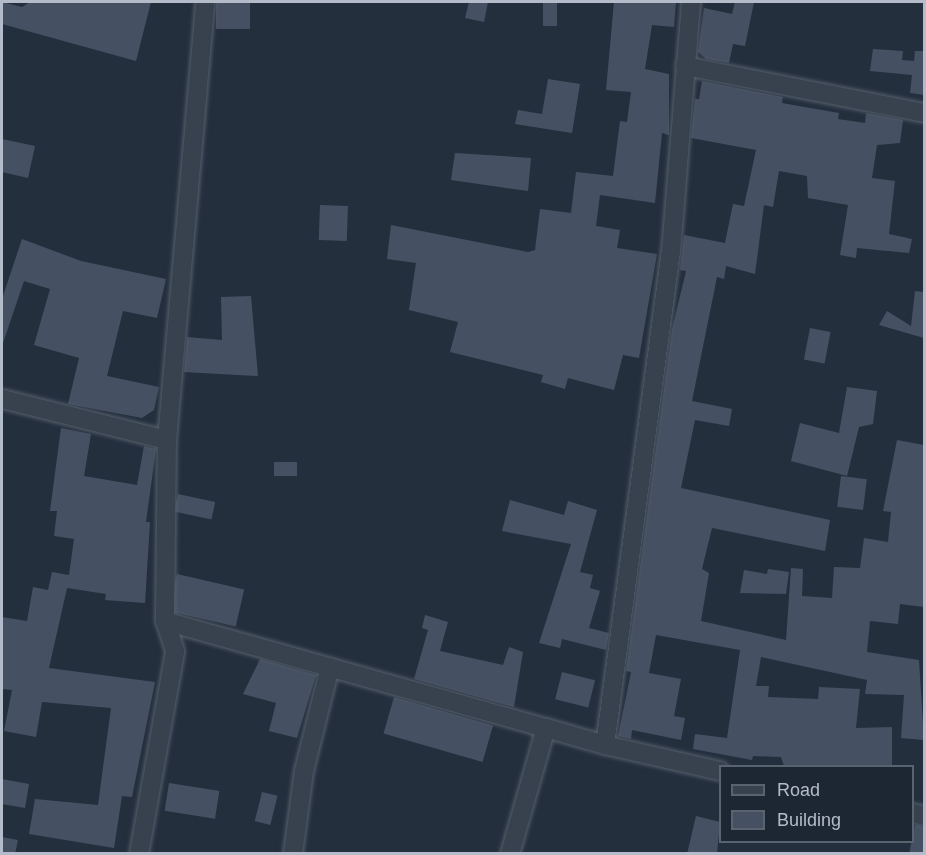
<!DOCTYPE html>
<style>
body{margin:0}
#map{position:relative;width:926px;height:855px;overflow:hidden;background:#242f3e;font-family:Arial,sans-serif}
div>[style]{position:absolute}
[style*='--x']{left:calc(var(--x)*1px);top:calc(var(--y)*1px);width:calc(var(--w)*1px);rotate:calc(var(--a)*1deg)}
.building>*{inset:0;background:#455162;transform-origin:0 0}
.roads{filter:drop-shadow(0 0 2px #565f6c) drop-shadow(0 0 2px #565f6c)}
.minor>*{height:18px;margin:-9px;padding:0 9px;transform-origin:9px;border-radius:9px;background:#38414e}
span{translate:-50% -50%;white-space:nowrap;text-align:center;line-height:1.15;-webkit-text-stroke:6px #1d2633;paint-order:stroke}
.frame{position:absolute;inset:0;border:3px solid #b4bcc9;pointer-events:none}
.legend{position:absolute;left:719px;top:765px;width:195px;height:78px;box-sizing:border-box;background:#1d2633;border:2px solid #59626f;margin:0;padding:8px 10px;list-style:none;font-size:18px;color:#b4bcc9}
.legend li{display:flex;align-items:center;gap:12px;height:30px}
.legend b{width:30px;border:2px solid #59626f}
</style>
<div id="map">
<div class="building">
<i style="clip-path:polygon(2px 2px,22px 7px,30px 2px,151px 2px,136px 61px,2px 24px)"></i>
<i style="left:216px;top:2px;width:34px;height:27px"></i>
<i style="clip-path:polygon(469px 2px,488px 2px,484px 22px,465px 18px)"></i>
<i style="left:543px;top:2px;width:14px;height:24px"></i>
<i style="clip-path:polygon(614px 2px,676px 2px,674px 27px,652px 25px,645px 69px,669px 74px,669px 135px,662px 133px,655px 203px,600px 195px,596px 226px,620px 230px,617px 248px,657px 254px,639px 358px,623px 355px,614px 390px,568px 378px,565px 389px,541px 382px,543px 375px,450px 352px,458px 322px,409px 310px,416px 263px,387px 259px,391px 225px,528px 252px,535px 250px,540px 209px,571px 213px,576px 172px,613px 176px,620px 121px,627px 122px,631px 92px,606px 90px)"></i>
<i style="clip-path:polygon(735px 2px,754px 2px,745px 46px,733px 44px,729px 63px,706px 59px,698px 52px,704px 8px,732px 14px)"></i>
<i style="clip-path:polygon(873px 49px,903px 51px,902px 60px,914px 61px,915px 51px,924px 51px,924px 95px,910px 93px,912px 75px,870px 71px)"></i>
<i style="clip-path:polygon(548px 79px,580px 84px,572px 133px,515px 124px,518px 110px,542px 114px)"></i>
<i style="clip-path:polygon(702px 81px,783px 97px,782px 103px,839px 113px,838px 119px,865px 123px,866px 113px,903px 120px,900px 143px,877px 145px,872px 178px,895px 181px,889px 234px,912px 239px,909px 253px,857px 248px,856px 258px,840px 255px,848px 205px,808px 198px,807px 176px,779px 171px,773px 207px,764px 205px,755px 274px,726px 266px,724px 279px,717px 277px,692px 401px,732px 409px,729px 426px,695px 420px,681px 488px,830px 520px,825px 551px,712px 528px,702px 569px,709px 573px,701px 621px,786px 640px,791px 568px,803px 569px,802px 596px,832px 598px,834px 567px,860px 568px,864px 538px,888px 542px,891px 512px,883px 511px,897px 440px,924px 445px,924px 607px,900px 604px,898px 624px,870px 621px,867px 652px,919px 660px,924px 740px,901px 738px,904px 695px,865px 694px,867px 680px,761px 657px,756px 686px,769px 686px,768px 697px,818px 699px,819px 687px,860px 689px,856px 728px,892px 727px,892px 766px,784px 766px,781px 757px,753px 756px,752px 760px,693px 749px,695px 734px,727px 738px,740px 650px,656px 635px,649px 673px,681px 679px,674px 716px,685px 718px,681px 740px,632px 730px,631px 739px,618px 736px,631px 672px,626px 671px,672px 329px,686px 271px,680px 270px,684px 235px,725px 243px,733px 204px,744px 206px,756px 150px,691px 138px,695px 99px,699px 99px)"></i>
<i style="clip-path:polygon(2px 139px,35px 146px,28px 178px,2px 172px)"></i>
<i style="clip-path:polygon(455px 153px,531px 158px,528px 191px,451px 180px)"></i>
<i style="left:320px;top:205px;width:28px;height:35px;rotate:2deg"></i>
<i style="clip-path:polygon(22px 239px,81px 261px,166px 279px,157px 318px,123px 311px,107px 376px,159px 387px,154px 410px,142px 418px,68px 404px,79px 358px,34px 345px,50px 289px,24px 281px,2px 346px,2px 299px)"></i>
<i style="clip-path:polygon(915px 291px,924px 292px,924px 338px,879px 325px,887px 311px,911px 326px)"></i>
<i style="clip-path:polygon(251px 296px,258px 376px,184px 372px,187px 337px,222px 340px,221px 297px)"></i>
<i style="left:810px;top:328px;width:21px;height:32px;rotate:11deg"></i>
<i style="clip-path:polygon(847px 387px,877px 391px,873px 424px,859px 427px,847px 476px,791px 461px,800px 423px,839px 433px)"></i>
<i style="clip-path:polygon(61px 428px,91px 434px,84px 476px,137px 485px,144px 446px,156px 449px,146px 522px,150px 522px,145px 603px,105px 600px,106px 594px,67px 588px,49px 668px,155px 682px,132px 797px,122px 796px,114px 848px,29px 834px,35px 799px,98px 805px,111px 708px,42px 702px,36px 737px,4px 731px,12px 690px,2px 689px,2px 617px,27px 621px,33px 587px,48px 590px,52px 572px,69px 575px,74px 539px,54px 536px,57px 511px,50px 511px)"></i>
<i style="left:274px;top:462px;width:23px;height:14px"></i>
<i style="left:841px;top:476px;width:26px;height:31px;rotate:7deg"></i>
<i style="left:178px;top:494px;width:38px;height:18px;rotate:12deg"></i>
<i style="clip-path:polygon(510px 500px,564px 515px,568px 501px,597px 510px,580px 572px,593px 575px,590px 588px,600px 591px,589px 628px,609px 633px,606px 650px,562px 639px,560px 648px,539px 643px,571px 544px,502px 531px)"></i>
<i style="clip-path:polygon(768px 569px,789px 572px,786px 594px,740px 593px,744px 570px,767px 574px)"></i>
<i style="left:177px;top:574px;width:69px;height:38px;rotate:13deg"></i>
<i style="clip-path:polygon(425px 615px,448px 622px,440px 651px,503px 665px,509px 647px,523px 652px,514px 707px,414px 679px,428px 630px,422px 628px)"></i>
<i style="clip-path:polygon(260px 659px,316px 675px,297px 738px,269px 731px,276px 703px,243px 694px)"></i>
<i style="left:562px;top:672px;width:34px;height:28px;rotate:14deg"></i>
<i style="left:394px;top:697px;width:103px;height:38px;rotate:16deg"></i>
<i style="clip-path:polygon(2px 779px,29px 784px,25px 808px,2px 804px)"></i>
<i style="left:169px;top:783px;width:51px;height:28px;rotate:9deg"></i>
<i style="left:262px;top:792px;width:16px;height:30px;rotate:14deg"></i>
<i style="clip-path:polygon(696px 816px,720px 822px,717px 854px,687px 854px)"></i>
<i style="clip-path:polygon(915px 825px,924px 827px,924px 854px,909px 854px)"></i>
<i style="clip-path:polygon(2px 837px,18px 840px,15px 854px,2px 854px)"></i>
</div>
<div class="roads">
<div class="minor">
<i style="--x:685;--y:66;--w:244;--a:11.1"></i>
<i style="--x:2;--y:399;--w:170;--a:14"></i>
<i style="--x:165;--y:621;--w:181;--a:-89.4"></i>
<i style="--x:167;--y:440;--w:440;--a:-85"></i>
<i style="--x:605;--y:745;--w:118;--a:12.7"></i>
<i style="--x:912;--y:813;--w:12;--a:14"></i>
<i style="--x:139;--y:854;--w:206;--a:-79.9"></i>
<i style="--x:175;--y:651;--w:32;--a:-108"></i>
<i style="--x:165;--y:621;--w:396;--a:15.7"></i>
<i style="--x:293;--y:854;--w:84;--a:-82.5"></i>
<i style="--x:304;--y:771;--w:107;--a:-76"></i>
<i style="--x:510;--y:854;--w:131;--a:-74.1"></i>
<i style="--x:546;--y:728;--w:61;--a:16.1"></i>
<i style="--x:605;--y:745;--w:497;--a:-82.4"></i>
<i style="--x:671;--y:252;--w:251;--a:-85.4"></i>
</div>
</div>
<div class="frame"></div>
<ul class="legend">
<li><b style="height:8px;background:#38414e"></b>Road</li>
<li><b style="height:16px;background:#455162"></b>Building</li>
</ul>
</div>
